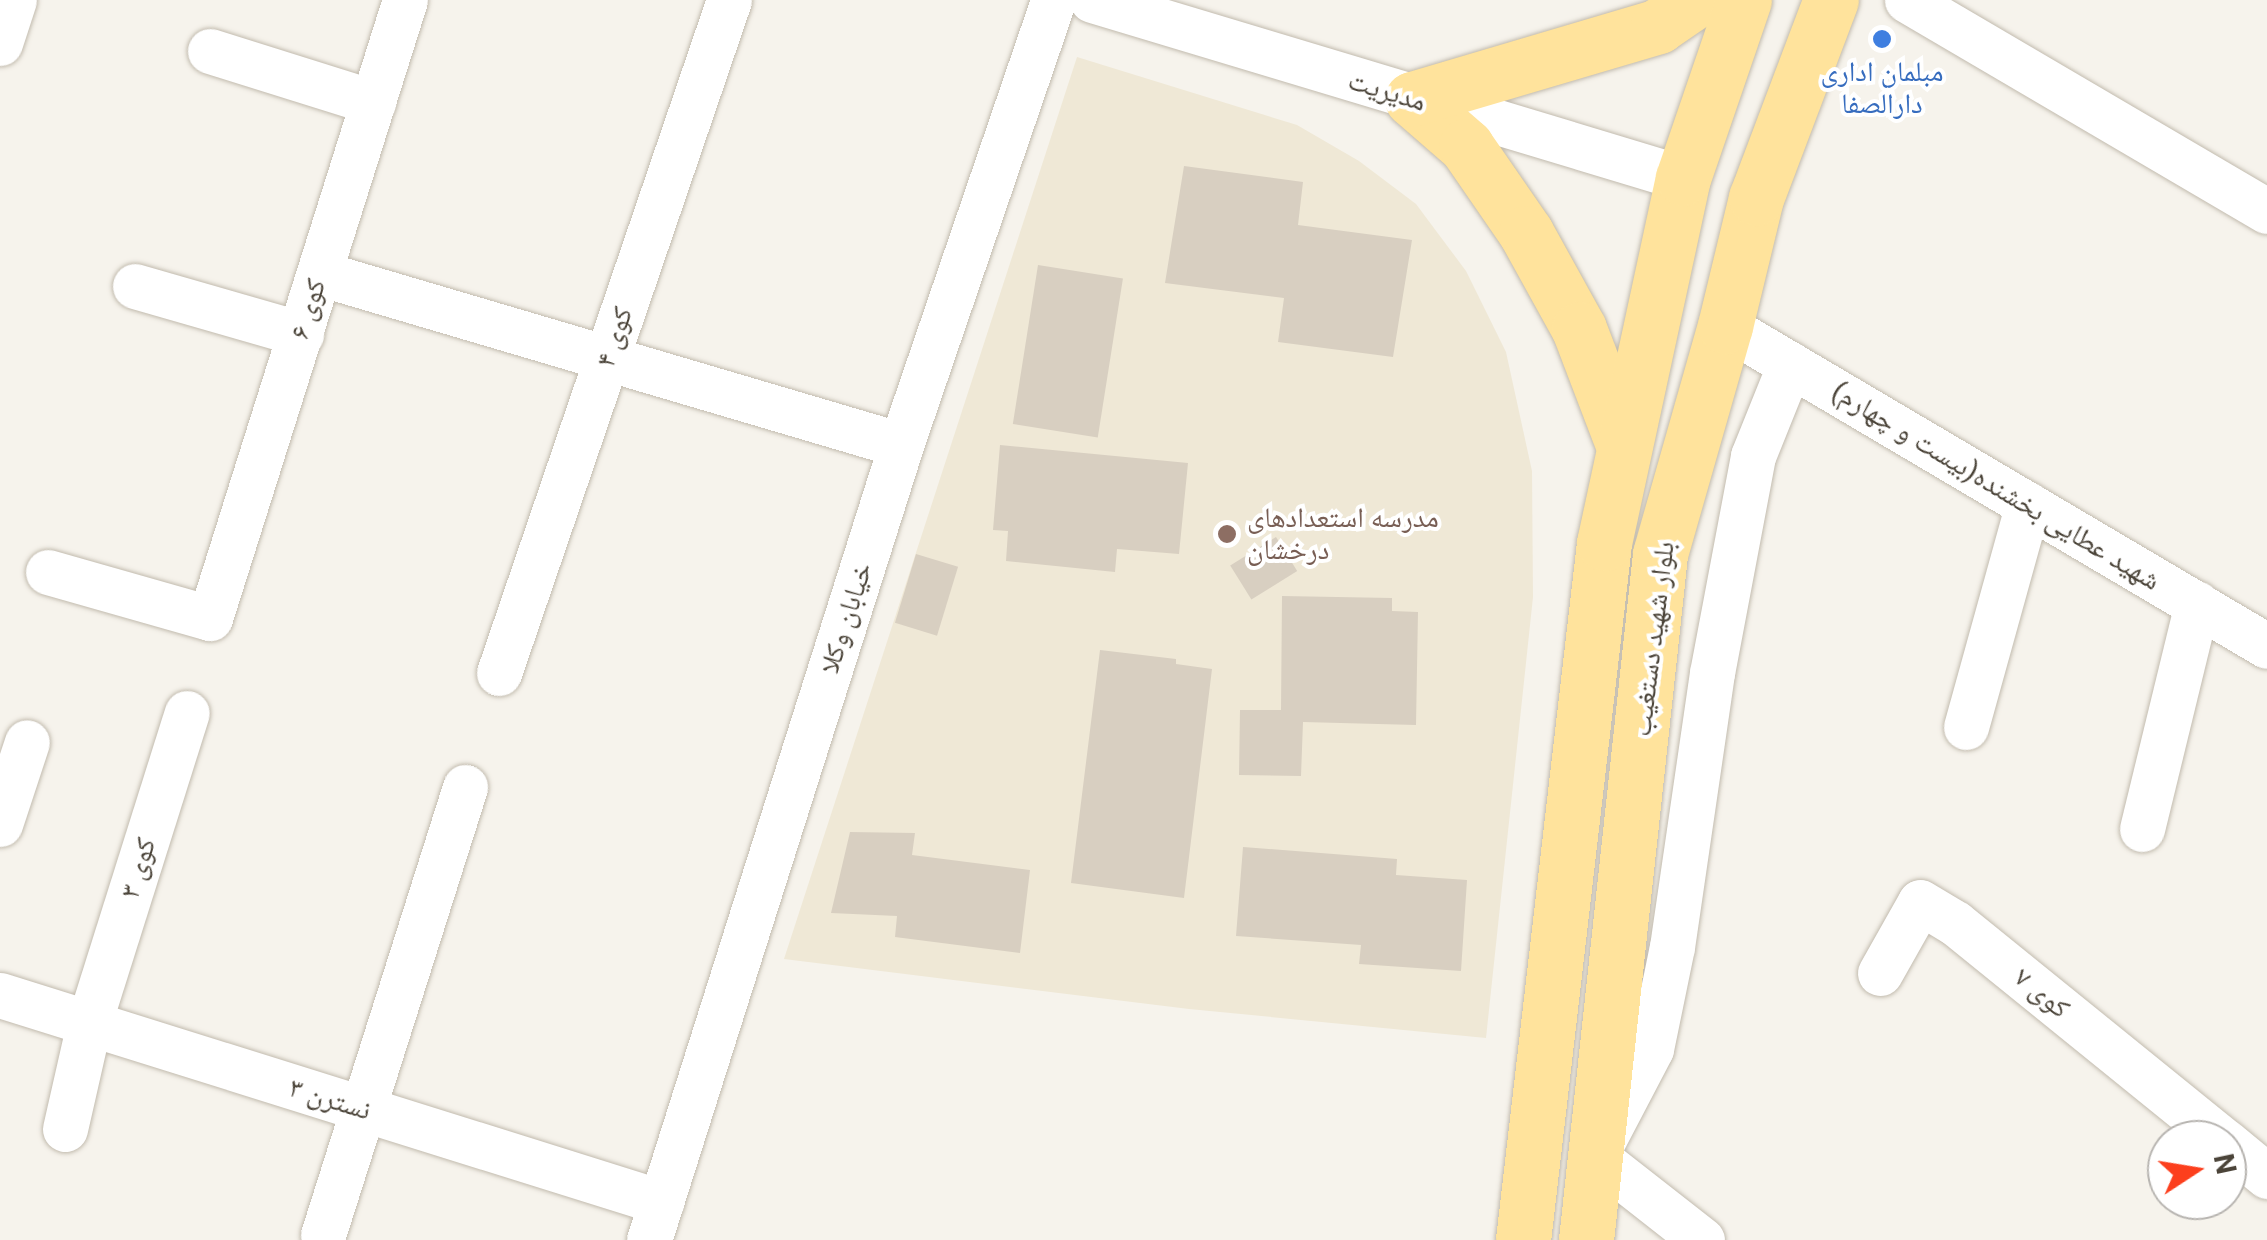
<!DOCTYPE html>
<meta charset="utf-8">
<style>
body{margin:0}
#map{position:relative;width:2267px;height:1240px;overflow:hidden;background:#f6f3ec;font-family:Roboto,"Noto Naskh Arabic",sans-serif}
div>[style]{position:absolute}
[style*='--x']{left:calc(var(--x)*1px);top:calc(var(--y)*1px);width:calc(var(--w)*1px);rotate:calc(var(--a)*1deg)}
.education>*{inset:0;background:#efe8d6}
.building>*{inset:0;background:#d8cfc1;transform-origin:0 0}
.roads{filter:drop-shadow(0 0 2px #c2bbae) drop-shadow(0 0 2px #c2bbae)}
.minor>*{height:45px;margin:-22.5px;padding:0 22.5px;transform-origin:22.5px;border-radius:22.5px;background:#fff}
.major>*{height:55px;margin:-27.5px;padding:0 27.5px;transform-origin:27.5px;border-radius:27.5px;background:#ffe39c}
.dots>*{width:28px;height:28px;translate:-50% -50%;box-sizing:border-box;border:5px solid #fff;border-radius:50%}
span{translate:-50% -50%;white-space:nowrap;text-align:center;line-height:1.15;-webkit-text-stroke:8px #fff;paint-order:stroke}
.shop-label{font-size:28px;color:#366cbe}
.street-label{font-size:28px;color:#4b4439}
.education-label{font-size:28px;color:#785e54}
.left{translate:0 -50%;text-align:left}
.north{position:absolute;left:2147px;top:1120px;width:100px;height:100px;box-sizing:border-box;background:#fff;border:2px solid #b7b4b0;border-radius:50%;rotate:78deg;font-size:28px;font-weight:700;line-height:40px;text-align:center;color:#4b4439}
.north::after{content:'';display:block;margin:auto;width:35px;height:45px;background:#fc3f1d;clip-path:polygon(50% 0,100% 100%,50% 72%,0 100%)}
</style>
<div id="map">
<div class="education">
<i style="clip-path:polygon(1077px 57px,1297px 125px,1359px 161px,1416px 204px,1466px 271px,1506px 352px,1532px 471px,1533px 597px,1486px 1038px,1189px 1009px,784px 959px)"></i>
</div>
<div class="building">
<i style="clip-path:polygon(1184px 166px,1303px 182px,1298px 225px,1412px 240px,1393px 357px,1278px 342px,1284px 298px,1165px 283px)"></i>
<i style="left:1038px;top:265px;width:86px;height:161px;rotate:9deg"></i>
<i style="clip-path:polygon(1000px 445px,1188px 463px,1179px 554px,1117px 549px,1115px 572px,1006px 561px,1008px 531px,993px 530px)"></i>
<i style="left:1276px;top:537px;width:40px;height:54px;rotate:58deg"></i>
<i style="left:916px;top:554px;width:44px;height:72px;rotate:17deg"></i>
<i style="clip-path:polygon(1282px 596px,1392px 598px,1392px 611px,1418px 612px,1416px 725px,1303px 722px,1301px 776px,1239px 775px,1240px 710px,1281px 710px)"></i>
<i style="clip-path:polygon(1100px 650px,1176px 659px,1176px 664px,1212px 669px,1184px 898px,1071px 883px)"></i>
<i style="clip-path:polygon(850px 832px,915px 833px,912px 855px,1030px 870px,1020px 953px,895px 937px,897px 916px,831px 913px)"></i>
<i style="clip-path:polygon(1243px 847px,1397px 859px,1396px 875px,1467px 880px,1461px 971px,1359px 964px,1361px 945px,1236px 936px)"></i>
</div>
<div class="roads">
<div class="minor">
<i style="--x:1092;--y:0;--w:617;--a:16.76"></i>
<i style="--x:1907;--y:0;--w:417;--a:30.4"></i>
<i style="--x:0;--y:43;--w:45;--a:-72"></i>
<i style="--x:210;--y:51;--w:171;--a:17.4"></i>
<i style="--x:319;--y:273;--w:607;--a:16.46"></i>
<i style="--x:135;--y:286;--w:173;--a:16.1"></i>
<i style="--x:1725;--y:326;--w:629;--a:30.56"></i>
<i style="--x:48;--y:572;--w:168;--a:15.9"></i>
<i style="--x:210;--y:618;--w:648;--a:-72.49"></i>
<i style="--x:499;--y:673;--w:711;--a:-71.13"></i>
<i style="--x:1966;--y:727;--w:231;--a:-74.5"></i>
<i style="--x:0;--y:824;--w:86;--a:-71.8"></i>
<i style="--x:2142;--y:829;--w:232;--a:-76.3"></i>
<i style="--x:1880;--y:973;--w:81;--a:-60.6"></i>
<i style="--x:1920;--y:902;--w:41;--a:31"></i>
<i style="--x:1955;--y:923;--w:345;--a:39"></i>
<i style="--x:0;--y:995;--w:693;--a:17.39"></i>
<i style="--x:65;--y:1129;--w:109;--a:-77.2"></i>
<i style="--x:89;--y:1023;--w:325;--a:-72.5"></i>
<i style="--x:2227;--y:1143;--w:52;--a:39.5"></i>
<i style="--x:323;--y:1235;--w:470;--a:-72.4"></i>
<i style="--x:649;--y:1240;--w:834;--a:-72.41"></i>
<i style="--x:901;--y:445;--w:470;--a:-71.1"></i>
<i style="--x:1702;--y:1240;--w:136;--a:-141.9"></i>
<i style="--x:1595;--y:1156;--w:121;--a:-62.4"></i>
<i style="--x:1651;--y:1049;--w:104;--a:-78.4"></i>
<i style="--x:1672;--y:947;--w:277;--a:-81.7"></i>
<i style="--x:1712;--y:673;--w:221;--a:-79.3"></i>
<i style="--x:1753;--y:456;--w:99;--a:-68.1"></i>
</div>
<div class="major">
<i style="--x:1412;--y:99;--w:72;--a:41"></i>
<i style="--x:1466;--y:146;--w:106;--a:55.4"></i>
<i style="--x:1526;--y:233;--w:110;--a:61.1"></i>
<i style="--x:1579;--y:329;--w:126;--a:69.1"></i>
<i style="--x:1412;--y:99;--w:257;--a:-16.5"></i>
<i style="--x:1658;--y:26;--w:46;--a:-34.4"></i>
<i style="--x:1523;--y:1240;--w:702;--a:-83.37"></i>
<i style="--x:1604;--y:543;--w:373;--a:-77.8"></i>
<i style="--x:1683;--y:178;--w:188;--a:-71.1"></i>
<i style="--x:1586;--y:1240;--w:690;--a:-83.84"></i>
<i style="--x:1660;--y:554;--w:237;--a:-74.1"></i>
<i style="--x:1725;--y:326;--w:132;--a:-76.4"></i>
<i style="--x:1756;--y:198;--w:212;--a:-69.3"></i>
</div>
</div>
<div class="dots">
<i style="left:1882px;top:39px;background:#3f7fe0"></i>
<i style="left:1227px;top:534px;background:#8d6e63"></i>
</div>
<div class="shop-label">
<span style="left:1882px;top:88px">مبلمان اداری<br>دارالصفا</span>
</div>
<div class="street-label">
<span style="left:1387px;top:91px;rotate:17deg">مدیریت</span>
<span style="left:308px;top:309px;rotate:-73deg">کوی ۶</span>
<span style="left:614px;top:337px;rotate:-71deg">کوی ۴</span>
<span style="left:1996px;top:486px;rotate:31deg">شهید عطایی بخشنده(بیست و چهارم)</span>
<span style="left:846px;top:618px;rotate:-72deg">خیابان وکلا</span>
<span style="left:1653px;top:639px;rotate:-83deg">بلوار شهید دستغیب</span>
<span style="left:138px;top:868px;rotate:-73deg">کوی ۳</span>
<span style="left:2042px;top:993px;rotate:39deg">کوی ۷</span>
<span style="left:330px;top:1099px;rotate:17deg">نسترن ۳</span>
</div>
<div class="education-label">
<span class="left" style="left:1247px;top:534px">مدرسه استعدادهای<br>درخشان</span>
</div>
<div class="north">N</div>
</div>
